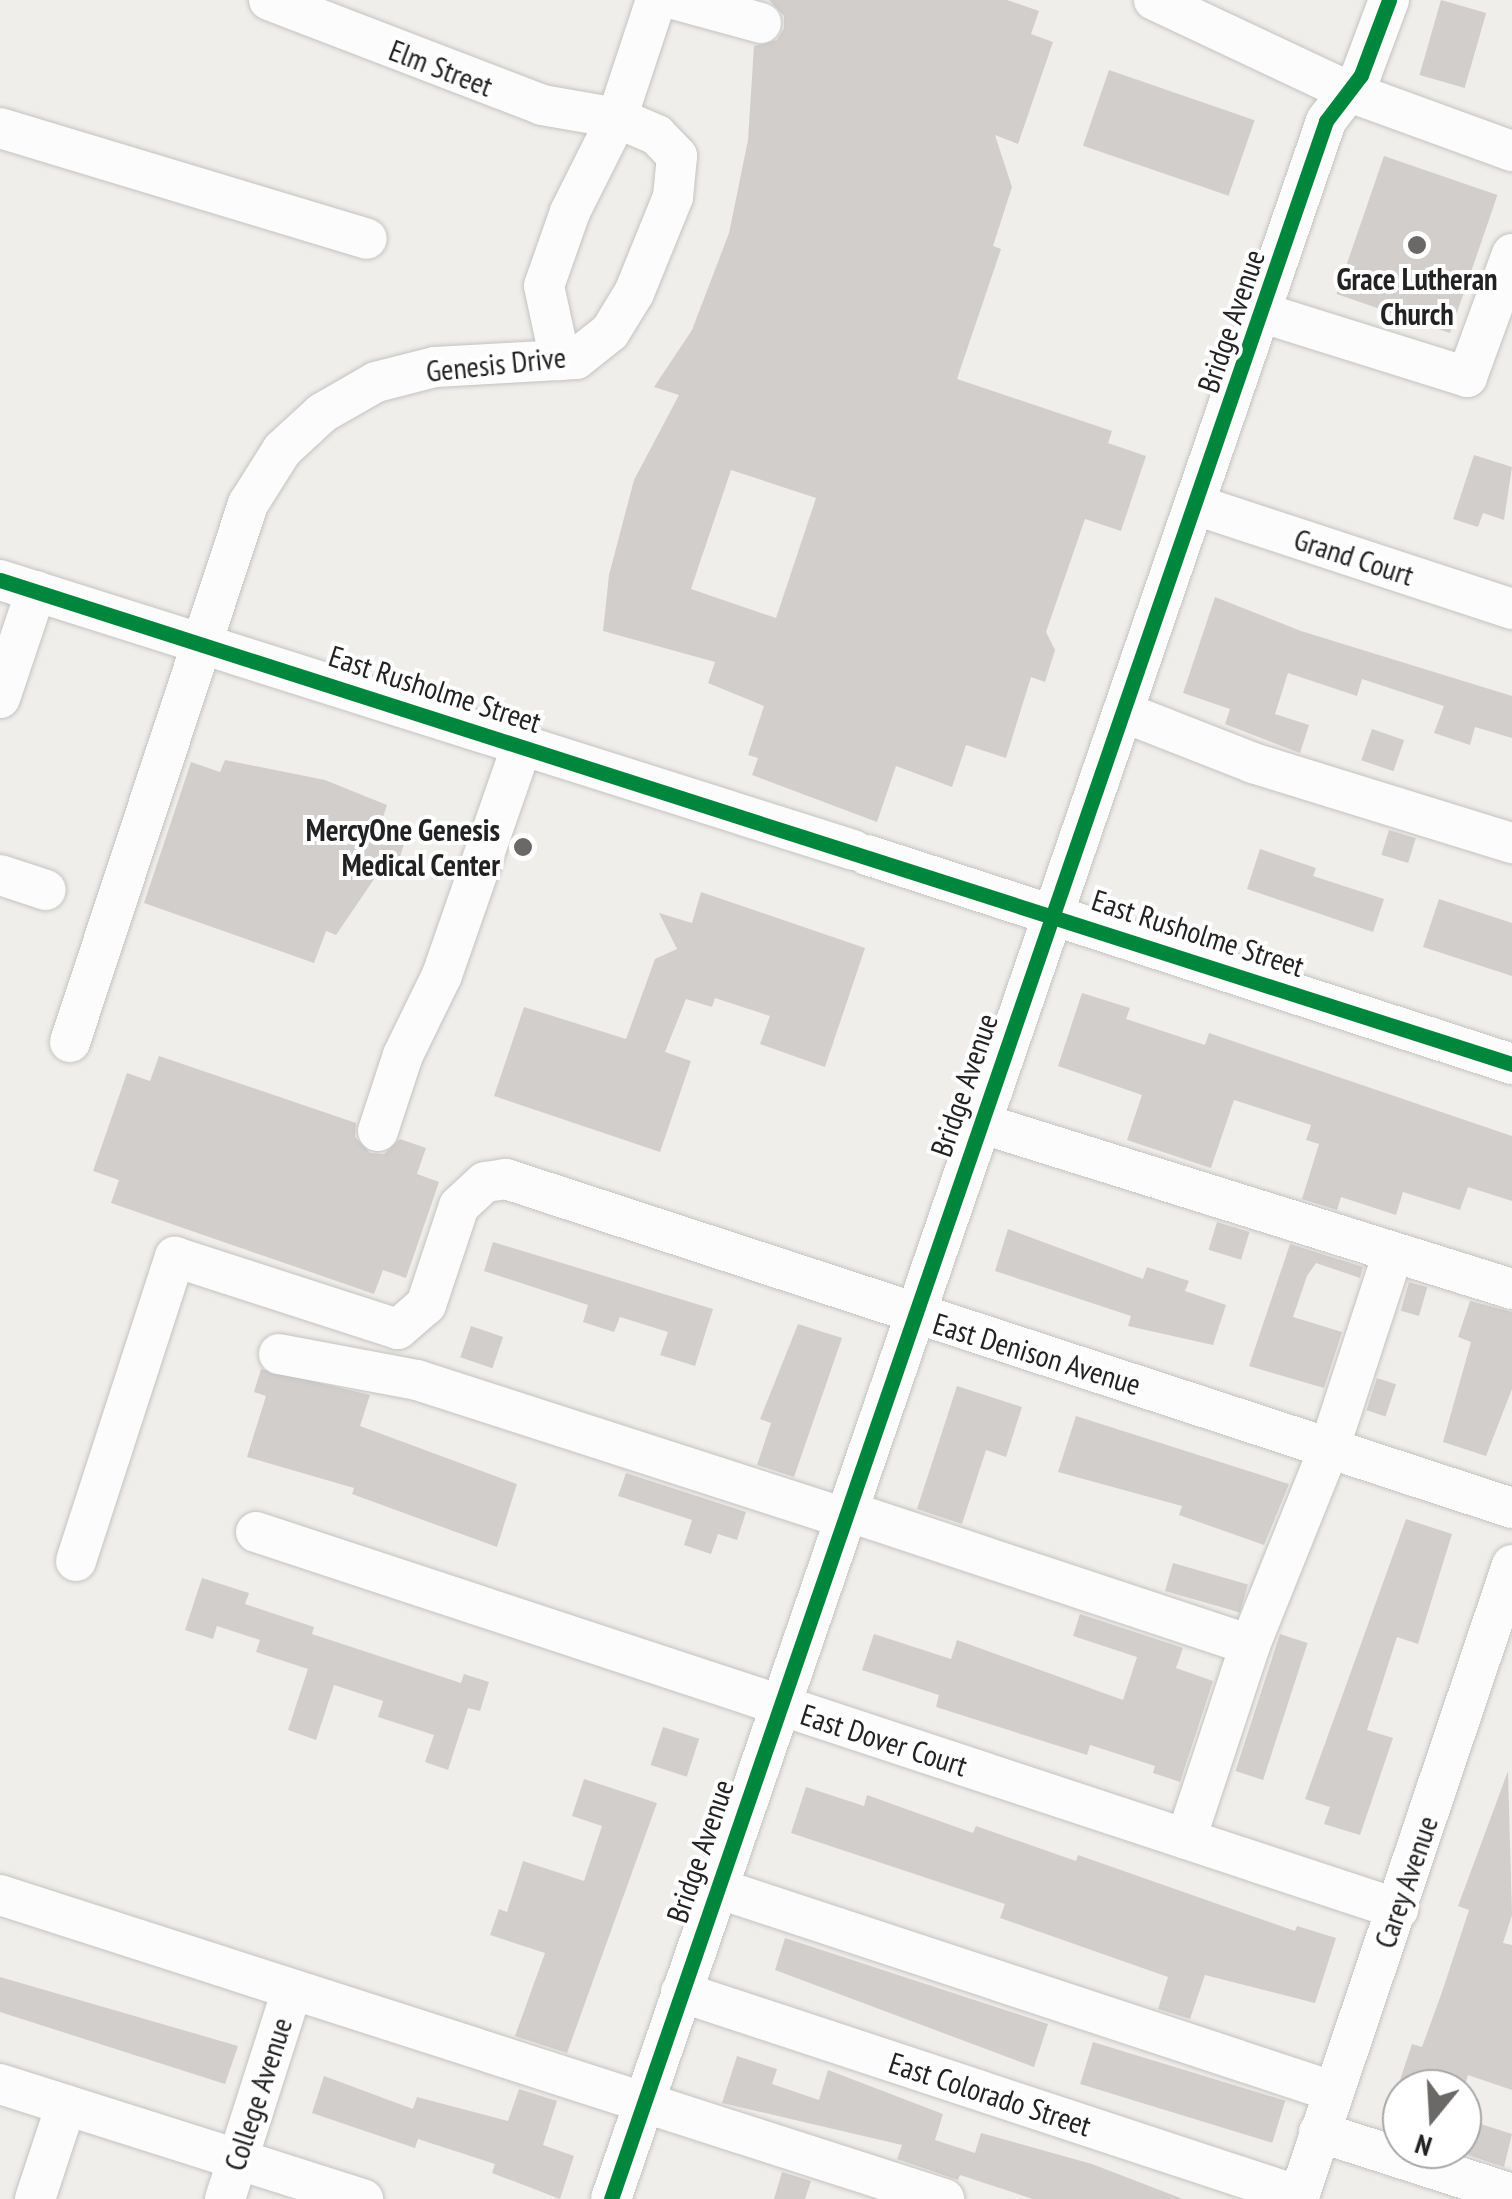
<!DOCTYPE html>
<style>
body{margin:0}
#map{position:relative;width:1512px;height:2199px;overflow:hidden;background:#f0eeeb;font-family:"PT Sans Narrow",sans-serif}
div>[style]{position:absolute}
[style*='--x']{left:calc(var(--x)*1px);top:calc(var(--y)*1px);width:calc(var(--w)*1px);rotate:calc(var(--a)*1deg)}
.building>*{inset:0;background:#d1cecc;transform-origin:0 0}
.roads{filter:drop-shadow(0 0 2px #c3c3c1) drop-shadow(0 0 2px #c3c3c1)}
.minor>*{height:40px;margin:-20px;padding:0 20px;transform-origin:20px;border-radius:20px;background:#fdfcfc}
.cycleway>*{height:15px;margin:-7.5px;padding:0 7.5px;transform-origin:7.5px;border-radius:7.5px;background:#00873e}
.dots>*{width:28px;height:28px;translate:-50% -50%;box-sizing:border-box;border:5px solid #fff;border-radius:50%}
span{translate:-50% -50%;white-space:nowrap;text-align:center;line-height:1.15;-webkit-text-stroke:8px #fff;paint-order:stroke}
.street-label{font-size:30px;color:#222}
.poi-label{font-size:30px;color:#222;font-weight:700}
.right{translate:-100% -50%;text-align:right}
.north{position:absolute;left:1382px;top:2069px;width:100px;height:100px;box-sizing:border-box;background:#fff;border:2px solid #a7a7a7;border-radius:50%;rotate:198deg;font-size:28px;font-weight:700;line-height:40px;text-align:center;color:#222}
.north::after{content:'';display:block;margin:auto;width:35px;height:45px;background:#6a6968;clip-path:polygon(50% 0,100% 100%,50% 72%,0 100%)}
</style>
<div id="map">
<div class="building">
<i style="clip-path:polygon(evenodd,769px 0,1007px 0,1039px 11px,1031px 34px,1053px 42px,1018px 144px,995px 135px,1012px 187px,993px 246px,1001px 249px,957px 379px,1112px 431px,1108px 443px,1146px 456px,1121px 531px,1085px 519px,1046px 632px,1055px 650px,1045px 682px,1031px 677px,1006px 758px,966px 745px,952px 787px,896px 766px,877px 822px,752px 775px,758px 758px,748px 755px,764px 706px,708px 683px,715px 662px,603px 631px,609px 575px,634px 480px,679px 395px,654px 387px,692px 330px,729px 233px,748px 140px,754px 46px,777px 40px,784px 28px,784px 16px,769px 0,731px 470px,816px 498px,776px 618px,691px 589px,731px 470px)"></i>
<i style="left:1441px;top:0;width:47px;height:78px;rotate:16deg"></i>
<i style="left:1109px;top:70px;width:154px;height:80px;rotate:19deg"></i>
<i style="left:1384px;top:156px;width:120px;height:146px;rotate:19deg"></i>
<i style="clip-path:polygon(1474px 455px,1512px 467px,1504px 520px,1483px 513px,1478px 527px,1453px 519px)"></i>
<i style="clip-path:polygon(1215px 597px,1301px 631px,1512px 696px,1512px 738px,1475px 727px,1470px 745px,1434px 733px,1444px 706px,1362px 679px,1357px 696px,1288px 673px,1275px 714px,1309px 725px,1300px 753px,1225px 724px,1230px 709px,1183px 693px)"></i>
<i style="left:1372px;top:729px;width:34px;height:33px;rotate:19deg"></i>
<i style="clip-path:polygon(225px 760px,325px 780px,387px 805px,381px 823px,407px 834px,397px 867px,385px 863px,336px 935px,326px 931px,314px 963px,144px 903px,191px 762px,220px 772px)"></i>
<i style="left:1389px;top:830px;width:28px;height:26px;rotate:17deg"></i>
<i style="clip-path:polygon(1260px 849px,1316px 868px,1313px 876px,1384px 899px,1373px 932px,1247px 889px)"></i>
<i style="clip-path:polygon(701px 892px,865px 948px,825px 1067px,760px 1044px,770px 1016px,715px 998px,712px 1007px,686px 999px,665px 1052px,691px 1061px,660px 1152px,494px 1096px,524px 1007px,626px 1039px,655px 959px,677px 949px,659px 913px,692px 923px)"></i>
<i style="clip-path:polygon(1439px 899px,1512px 923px,1512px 976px,1423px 947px)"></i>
<i style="clip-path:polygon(1082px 993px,1130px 1008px,1126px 1019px,1205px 1045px,1209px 1033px,1512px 1136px,1512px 1201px,1468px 1187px,1460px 1210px,1403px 1192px,1396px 1215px,1341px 1197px,1337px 1210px,1302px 1199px,1319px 1144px,1306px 1140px,1311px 1125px,1234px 1100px,1211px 1168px,1127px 1140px,1142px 1095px,1058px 1066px)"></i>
<i style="clip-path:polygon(159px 1056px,356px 1123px,355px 1137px,370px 1153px,384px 1154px,400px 1139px,426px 1148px,417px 1174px,439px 1182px,406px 1278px,383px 1270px,374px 1294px,111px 1203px,119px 1180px,93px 1171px,127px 1073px,150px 1081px)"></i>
<i style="left:1217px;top:1222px;width:34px;height:29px;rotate:17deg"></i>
<i style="clip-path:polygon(1008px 1229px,1143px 1279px,1147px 1267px,1189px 1281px,1185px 1291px,1226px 1305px,1213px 1345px,1128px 1326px,1131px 1316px,995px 1271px)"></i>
<i style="clip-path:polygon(493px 1242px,713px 1309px,695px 1366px,660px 1355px,668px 1332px,620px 1317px,614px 1332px,583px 1322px,588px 1305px,484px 1271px)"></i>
<i style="clip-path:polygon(1290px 1244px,1363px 1267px,1360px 1278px,1316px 1263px,1307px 1276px,1293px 1317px,1342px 1332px,1324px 1388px,1249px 1366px)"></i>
<i style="left:1409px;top:1282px;width:19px;height:30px;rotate:16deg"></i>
<i style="clip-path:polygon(1470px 1301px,1512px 1312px,1512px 1389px,1486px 1456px,1443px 1442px,1471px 1342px,1458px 1337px)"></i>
<i style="clip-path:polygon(798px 1324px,842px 1338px,794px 1477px,757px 1465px,771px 1423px,760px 1419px)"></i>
<i style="left:471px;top:1326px;width:34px;height:33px;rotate:19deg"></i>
<i style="clip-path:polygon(261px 1369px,370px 1395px,360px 1426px,517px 1484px,497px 1547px,352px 1494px,354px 1488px,247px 1457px,266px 1396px,254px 1392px)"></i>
<i style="left:1377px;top:1378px;width:20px;height:34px;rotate:18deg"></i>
<i style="clip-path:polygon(957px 1386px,1022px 1407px,1006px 1457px,986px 1450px,962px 1524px,917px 1509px)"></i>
<i style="clip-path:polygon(1076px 1416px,1289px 1484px,1264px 1545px,1179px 1515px,1182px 1506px,1058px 1472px)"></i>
<i style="clip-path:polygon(626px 1473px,746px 1512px,737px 1540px,718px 1534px,711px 1554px,684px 1545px,692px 1520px,618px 1496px)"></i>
<i style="clip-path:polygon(1406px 1519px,1452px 1534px,1418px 1644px,1397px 1637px,1367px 1730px,1393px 1738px,1360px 1835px,1324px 1824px,1330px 1807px,1305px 1799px)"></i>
<i style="left:1173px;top:1563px;width:78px;height:29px;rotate:16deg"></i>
<i style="clip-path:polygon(202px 1578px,249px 1593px,245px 1604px,314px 1627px,312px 1634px,461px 1683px,464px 1674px,489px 1682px,480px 1711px,468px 1708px,448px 1770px,425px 1762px,434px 1735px,378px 1717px,383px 1701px,334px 1685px,316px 1740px,288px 1730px,308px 1669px,256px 1652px,260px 1640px,217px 1626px,213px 1639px,185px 1630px)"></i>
<i style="clip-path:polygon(1080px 1614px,1183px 1648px,1176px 1668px,1213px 1681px,1180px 1782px,1153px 1773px,1155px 1766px,1090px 1745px,1087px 1755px,936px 1707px,939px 1695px,862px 1670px,874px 1634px,951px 1659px,957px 1640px,1123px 1700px,1137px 1657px,1073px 1636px)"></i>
<i style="left:1280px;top:1634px;width:29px;height:144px;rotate:18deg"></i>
<i style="left:663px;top:1727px;width:38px;height:40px;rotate:18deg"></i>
<i style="clip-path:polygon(1508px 1771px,1512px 1915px,1503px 1943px,1512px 1945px,1512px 2090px,1468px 2075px,1464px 2089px,1427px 2089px,1400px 2080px,1412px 2044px,1422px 2047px,1442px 1992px,1469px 1910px,1458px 1906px)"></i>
<i style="clip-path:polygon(584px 1779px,657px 1803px,567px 2053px,515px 2036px,545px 1953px,490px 1935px,499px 1909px,507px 1912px,523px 1861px,584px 1881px,602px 1826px,572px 1816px)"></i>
<i style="clip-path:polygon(806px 1787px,864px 1806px,867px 1795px,973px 1833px,976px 1826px,1076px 1861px,1078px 1855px,1295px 1931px,1297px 1926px,1336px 1938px,1315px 2003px,1205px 1975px,1190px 2019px,1158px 2009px,1168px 1977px,1000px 1918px,1005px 1904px,791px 1833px)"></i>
<i style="clip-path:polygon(785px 1938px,1048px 2024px,1034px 2067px,775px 1970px)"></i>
<i style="clip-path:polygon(0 1977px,238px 2046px,225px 2084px,0 2012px)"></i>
<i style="left:1093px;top:2042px;width:201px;height:44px;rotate:17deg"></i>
<i style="clip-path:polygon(737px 2056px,777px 2069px,772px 2084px,819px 2100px,828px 2070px,943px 2114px,935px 2140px,975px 2153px,981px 2133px,1092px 2164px,1183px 2199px,1033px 2199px,960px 2175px,958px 2180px,897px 2159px,902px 2145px,722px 2103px)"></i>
<i style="clip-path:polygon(324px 2076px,413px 2109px,417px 2097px,508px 2121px,519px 2089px,557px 2101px,543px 2145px,574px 2156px,560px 2199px,492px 2173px,495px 2164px,418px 2139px,415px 2148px,312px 2113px)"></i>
<i style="clip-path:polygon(1462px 2118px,1512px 2134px,1504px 2167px,1462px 2153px)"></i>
<i style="clip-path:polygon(782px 2172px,811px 2181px,805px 2199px,774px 2199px)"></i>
</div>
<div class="roads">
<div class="minor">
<i style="--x:269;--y:0;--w:292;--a:21"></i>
<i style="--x:542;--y:105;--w:76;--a:9.8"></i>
<i style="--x:617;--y:118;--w:105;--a:116.6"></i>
<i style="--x:570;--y:212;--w:78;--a:109.4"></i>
<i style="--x:544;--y:286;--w:76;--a:77.8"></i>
<i style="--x:677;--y:0;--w:87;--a:15.3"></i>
<i style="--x:1154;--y:0;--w:213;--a:25.2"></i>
<i style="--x:1347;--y:91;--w:176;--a:20"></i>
<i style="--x:0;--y:128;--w:383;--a:16.8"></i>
<i style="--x:1263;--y:313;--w:214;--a:17.4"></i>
<i style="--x:1467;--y:377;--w:131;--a:-69.9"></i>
<i style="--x:1196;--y:505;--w:333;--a:18.2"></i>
<i style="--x:0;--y:580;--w:895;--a:17.56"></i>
<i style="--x:0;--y:698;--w:113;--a:-71.4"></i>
<i style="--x:1123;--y:712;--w:140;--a:21.4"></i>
<i style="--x:1253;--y:763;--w:271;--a:17.2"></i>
<i style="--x:867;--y:855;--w:678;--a:17.95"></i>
<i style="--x:0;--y:875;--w:48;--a:18.1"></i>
<i style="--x:70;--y:1042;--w:567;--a:-71.69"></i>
<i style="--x:248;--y:504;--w:64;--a:-57.8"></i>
<i style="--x:282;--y:450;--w:54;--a:-42.8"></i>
<i style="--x:322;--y:413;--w:62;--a:-29.9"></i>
<i style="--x:376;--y:382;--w:61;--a:-14.3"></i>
<i style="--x:435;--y:367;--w:141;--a:-3.2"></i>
<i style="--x:576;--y:359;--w:43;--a:-38.5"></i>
<i style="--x:610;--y:332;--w:46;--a:-58.4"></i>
<i style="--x:634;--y:293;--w:104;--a:-67.9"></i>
<i style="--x:673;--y:197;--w:41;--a:-84.4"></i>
<i style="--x:677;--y:156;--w:29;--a:-134"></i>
<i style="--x:657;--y:135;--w:43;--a:-157"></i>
<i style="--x:617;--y:118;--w:124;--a:-71.7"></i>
<i style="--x:980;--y:1123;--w:557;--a:17.33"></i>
<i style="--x:378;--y:1131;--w:80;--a:-71.8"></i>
<i style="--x:403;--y:1055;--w:89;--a:-64"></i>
<i style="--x:442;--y:975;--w:244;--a:-70.8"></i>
<i style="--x:279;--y:1354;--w:140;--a:10.7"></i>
<i style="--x:417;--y:1380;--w:432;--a:17.9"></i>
<i style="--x:828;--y:1513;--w:34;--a:5"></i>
<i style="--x:862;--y:1516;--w:409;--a:18.4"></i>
<i style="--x:256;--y:1532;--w:1203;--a:18.27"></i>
<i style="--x:76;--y:1561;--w:320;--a:-72"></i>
<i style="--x:175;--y:1257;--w:234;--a:17.9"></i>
<i style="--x:398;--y:1329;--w:37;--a:-41"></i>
<i style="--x:426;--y:1305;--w:104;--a:-71.6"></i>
<i style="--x:459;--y:1206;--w:35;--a:-43"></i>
<i style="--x:485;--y:1182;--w:21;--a:-8"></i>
<i style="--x:506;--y:1179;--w:1058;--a:18.11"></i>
<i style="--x:1186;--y:1839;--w:204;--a:-71.7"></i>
<i style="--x:1250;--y:1645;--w:214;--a:-68.1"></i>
<i style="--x:1330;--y:1446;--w:203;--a:-71.9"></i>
<i style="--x:717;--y:1888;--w:648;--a:18.27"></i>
<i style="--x:0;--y:1895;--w:992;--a:17.85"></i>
<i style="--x:681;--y:1992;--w:651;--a:18.27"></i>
<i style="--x:0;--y:2084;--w:381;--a:17.6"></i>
<i style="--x:1319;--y:2132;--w:203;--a:17.8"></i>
<i style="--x:35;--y:2199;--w:99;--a:-71.7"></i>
<i style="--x:225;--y:2199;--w:219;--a:-72.2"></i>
<i style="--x:611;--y:2199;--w:2198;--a:-71.01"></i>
<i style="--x:1326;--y:121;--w:58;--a:-52.7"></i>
<i style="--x:1361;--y:75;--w:80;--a:-69.5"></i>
<i style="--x:1298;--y:2199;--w:669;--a:-71.35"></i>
</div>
</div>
<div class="cycleway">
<i style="--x:0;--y:580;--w:1588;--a:17.75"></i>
<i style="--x:611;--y:2199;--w:2198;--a:-71.01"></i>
<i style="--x:1326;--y:121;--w:58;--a:-52.7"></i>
<i style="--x:1361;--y:75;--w:80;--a:-69.5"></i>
</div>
<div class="dots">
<i style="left:1417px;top:245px;background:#6a6968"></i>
<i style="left:523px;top:847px;background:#6a6968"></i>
</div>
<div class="street-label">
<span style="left:441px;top:68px;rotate:21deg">Elm Street</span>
<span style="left:1231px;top:321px;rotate:-71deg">Bridge Avenue</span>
<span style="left:496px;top:364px;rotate:-6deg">Genesis Drive</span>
<span style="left:1354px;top:557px;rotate:18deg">Grand Court</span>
<span style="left:435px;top:689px;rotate:18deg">East Rusholme Street</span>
<span style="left:1198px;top:933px;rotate:18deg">East Rusholme Street</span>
<span style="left:964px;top:1085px;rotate:-71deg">Bridge Avenue</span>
<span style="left:1037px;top:1354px;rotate:17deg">East Denison Avenue</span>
<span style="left:884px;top:1740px;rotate:18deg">East Dover Court</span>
<span style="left:700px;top:1851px;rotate:-71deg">Bridge Avenue</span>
<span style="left:1406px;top:1882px;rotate:-71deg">Carey Avenue</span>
<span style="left:258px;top:2094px;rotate:-72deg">College Avenue</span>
<span style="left:990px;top:2094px;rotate:18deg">East Colorado Street</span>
</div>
<div class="poi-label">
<span style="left:1417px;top:296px">Grace Lutheran<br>Church</span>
<span class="right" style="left:500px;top:847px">MercyOne Genesis<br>Medical Center</span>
</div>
<div class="north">N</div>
</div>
